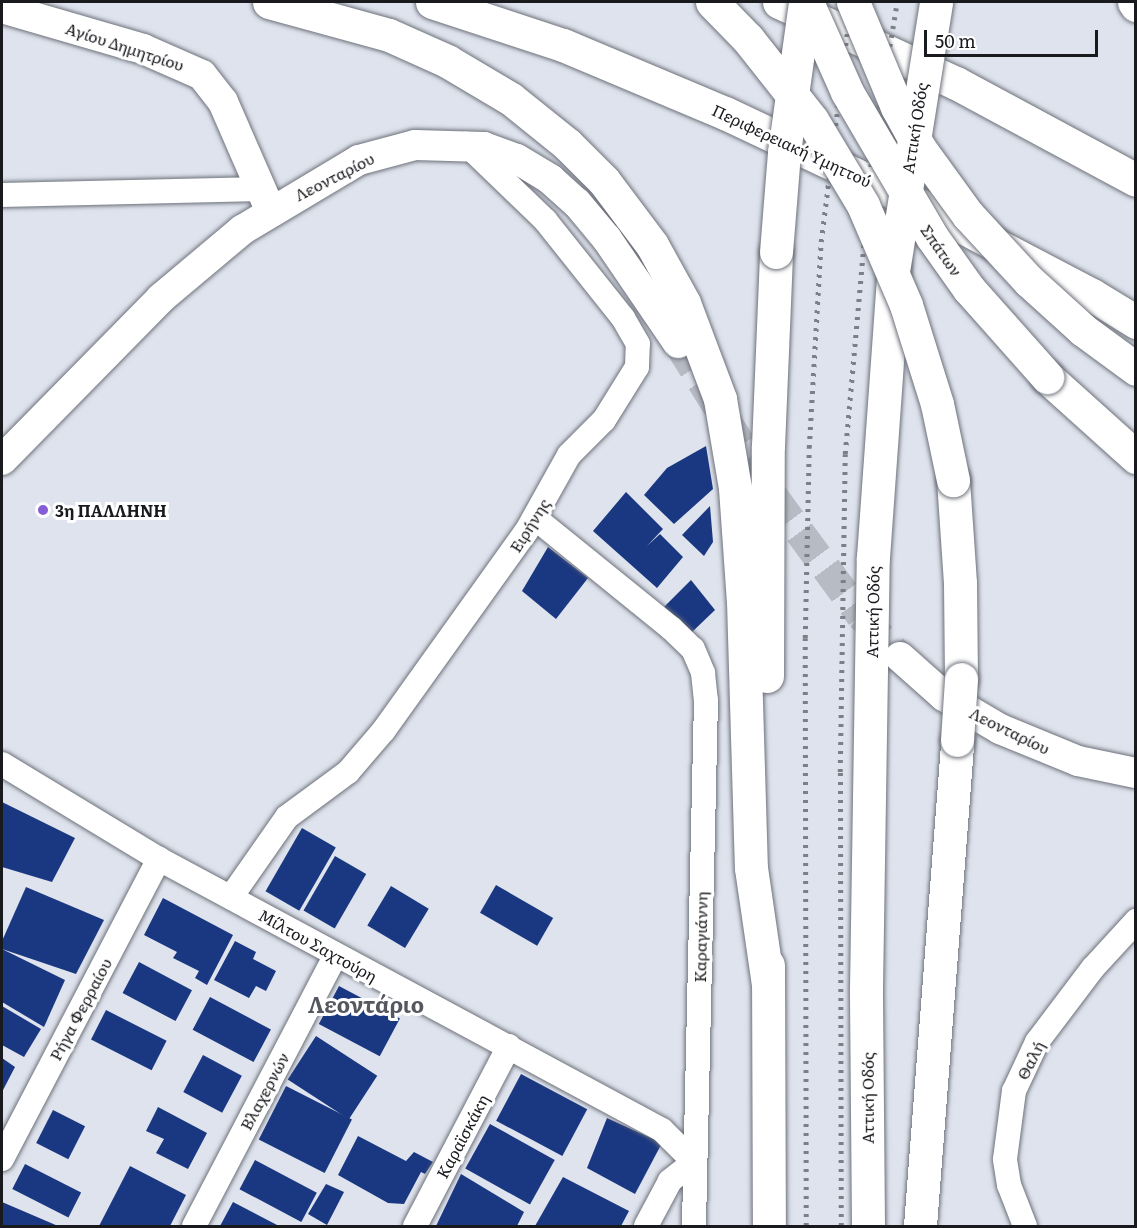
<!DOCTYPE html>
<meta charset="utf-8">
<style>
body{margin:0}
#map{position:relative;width:1137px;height:1228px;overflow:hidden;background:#dee3ed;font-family:Literata,serif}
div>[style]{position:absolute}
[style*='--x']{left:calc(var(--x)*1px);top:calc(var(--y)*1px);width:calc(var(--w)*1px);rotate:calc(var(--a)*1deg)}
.building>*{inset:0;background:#1a3781;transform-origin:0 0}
.tertiary-tunnel>*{height:30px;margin-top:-15px;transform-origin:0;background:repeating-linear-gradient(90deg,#b7bbc4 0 30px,transparent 0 45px)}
.roads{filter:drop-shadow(0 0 2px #6d717a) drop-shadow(0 0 2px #6d717a)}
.minor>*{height:24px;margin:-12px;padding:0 12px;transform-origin:12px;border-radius:12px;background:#fff}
.tertiary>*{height:30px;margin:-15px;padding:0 15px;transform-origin:15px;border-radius:15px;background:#fff}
.secondary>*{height:33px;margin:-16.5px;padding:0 16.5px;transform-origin:16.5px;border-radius:16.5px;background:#fff}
.motorway>*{height:33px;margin:-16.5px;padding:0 16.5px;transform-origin:16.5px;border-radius:16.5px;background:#fff}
.rail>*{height:4.5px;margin-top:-2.25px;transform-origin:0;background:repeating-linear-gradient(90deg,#7c7f86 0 3px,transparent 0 9px)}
.bridges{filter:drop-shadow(0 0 2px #6d717a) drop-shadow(0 0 2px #6d717a)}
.secondary-bridge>*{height:33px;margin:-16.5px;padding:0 16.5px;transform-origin:16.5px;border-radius:16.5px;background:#fff}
.motorway-bridge>*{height:33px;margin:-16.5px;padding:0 16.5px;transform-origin:16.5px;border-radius:16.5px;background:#fff}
.dots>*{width:16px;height:16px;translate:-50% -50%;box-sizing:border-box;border:3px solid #fff;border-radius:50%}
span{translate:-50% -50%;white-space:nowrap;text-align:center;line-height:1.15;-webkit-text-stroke:6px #fff;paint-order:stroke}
.street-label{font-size:16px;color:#191a1e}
.poi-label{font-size:16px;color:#191a1e;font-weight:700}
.left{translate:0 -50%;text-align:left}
.district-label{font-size:22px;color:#54575f;font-weight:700}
.frame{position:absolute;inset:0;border:3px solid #191a1e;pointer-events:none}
.scale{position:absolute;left:924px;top:30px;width:174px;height:27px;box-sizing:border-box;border:3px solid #191a1e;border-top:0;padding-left:8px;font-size:18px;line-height:21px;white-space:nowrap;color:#191a1e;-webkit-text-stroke:4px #fff;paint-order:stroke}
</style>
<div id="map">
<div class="building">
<i style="clip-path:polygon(706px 446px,713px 489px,674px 524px,644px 495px,667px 468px)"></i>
<i style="clip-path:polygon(626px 492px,663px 529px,647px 546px,660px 534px,683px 557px,657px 588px,593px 531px)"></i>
<i style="clip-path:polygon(710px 506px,713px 542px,704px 556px,682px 535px)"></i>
<i style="clip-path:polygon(548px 547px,588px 578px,556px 619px,522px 591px)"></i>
<i style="clip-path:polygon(691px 580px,715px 610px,691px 633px,664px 607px)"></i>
<i style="clip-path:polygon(2px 802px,75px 838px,52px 882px,2px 867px)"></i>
<i style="left:302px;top:828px;width:39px;height:73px;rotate:30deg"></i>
<i style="left:335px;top:856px;width:36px;height:63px;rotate:30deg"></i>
<i style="left:496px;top:885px;width:66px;height:32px;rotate:30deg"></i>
<i style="left:391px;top:886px;width:44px;height:46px;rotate:31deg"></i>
<i style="clip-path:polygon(26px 887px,104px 920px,76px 974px,2px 949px,2px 941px)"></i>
<i style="clip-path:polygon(163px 898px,233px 935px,207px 985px,195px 978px,199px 971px,173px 958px,177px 952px,144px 935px)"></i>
<i style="clip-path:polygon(235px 941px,256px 952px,253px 959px,276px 971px,266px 991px,256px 986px,249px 998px,214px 980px)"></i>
<i style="clip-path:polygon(2px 949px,65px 980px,44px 1027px,2px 1002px)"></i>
<i style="left:139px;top:962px;width:60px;height:35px;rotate:28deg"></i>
<i style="left:339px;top:986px;width:69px;height:43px;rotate:28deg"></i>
<i style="left:210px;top:997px;width:69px;height:37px;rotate:28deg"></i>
<i style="clip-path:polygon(2px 1006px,41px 1029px,24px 1057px,2px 1045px)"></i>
<i style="left:106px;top:1010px;width:68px;height:33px;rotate:27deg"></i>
<i style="left:316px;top:1036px;width:73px;height:52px;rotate:33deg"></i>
<i style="left:203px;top:1055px;width:44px;height:42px;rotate:28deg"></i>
<i style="clip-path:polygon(2px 1058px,15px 1067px,2px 1092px)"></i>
<i style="left:521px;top:1074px;width:75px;height:53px;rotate:28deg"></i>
<i style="left:286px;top:1086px;width:74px;height:60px;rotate:27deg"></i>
<i style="clip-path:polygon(158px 1107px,207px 1133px,188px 1169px,156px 1153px,164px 1139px,146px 1131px)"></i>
<i style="left:53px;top:1110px;width:36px;height:37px;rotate:27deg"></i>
<i style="clip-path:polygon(607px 1118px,662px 1143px,635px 1194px,587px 1168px)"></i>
<i style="left:490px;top:1124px;width:74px;height:51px;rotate:29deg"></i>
<i style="clip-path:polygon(358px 1136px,406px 1161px,414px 1152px,433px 1162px,425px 1174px,421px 1172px,404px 1204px,388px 1203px,338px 1175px)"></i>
<i style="left:255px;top:1160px;width:70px;height:33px;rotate:28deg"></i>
<i style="left:25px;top:1164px;width:63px;height:28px;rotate:27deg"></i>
<i style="clip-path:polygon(130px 1166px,186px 1195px,170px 1226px,99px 1226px)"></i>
<i style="clip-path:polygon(461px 1174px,524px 1212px,517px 1226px,436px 1226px)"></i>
<i style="clip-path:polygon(563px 1177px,629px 1211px,621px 1226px,535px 1226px)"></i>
<i style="clip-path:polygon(326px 1184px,344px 1192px,327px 1225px,308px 1214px)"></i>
<i style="clip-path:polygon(2px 1202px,58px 1226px,2px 1226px)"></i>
<i style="clip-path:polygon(233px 1202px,279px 1226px,220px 1226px)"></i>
</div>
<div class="tertiary-tunnel">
<i style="--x:678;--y:343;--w:180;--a:58.2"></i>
<i style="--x:773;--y:496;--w:149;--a:53.7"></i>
<i style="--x:861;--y:616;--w:57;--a:46.4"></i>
</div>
<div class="roads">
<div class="minor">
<i style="--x:2;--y:195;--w:259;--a:-1.3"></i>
<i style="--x:535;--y:518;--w:175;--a:39"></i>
<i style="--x:671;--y:628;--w:30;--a:44"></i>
<i style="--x:693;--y:649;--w:26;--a:67"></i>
<i style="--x:703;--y:673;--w:27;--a:84"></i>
<i style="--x:706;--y:700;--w:526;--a:91.31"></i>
<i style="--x:2;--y:764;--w:184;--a:31.2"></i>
<i style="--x:159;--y:859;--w:571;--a:28.31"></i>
<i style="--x:662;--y:1130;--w:45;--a:45"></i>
<i style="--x:694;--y:1162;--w:31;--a:142"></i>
<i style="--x:670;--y:1181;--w:51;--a:118.1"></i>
<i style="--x:231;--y:897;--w:98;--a:-55"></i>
<i style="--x:287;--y:817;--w:76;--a:-36.4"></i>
<i style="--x:348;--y:772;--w:55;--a:-49.4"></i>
<i style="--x:384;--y:730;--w:244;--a:-54.4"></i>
<i style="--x:526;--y:532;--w:88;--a:-60.8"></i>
<i style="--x:569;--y:455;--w:49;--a:-45"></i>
<i style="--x:604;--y:420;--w:62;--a:-58.1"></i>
<i style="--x:637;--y:367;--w:23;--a:-88"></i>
<i style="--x:638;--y:344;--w:30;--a:-120"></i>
<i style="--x:623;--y:318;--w:125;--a:-128.5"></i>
<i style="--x:545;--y:220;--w:110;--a:-136.1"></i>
<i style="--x:2;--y:1159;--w:339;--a:-62.4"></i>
<i style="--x:194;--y:1226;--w:305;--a:-62.4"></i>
<i style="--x:415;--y:1226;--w:203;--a:-62.4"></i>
<i style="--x:1025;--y:1226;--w:44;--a:-111.3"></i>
<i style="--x:1009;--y:1185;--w:26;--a:-99"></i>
<i style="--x:1005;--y:1159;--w:69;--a:-82.5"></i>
<i style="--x:1014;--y:1091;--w:54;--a:-64.9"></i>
<i style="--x:1037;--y:1042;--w:93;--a:-52.9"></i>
<i style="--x:1093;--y:968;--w:64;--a:-47.5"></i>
</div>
<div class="tertiary">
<i style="--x:2;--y:8;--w:147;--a:16.2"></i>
<i style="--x:143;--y:49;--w:64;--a:23.8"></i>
<i style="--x:202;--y:75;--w:34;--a:52"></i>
<i style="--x:223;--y:102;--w:120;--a:66.4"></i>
<i style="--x:2;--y:460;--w:227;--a:-45.5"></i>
<i style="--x:161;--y:298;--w:106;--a:-40"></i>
<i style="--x:242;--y:230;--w:136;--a:-30.9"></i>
<i style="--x:359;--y:160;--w:58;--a:-15"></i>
<i style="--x:415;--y:145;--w:69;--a:1.7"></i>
<i style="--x:484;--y:147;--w:35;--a:20"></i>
<i style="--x:517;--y:159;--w:39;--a:31"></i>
<i style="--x:550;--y:179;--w:36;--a:42"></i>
<i style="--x:577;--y:203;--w:47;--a:50.2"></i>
<i style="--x:607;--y:239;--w:126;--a:55.7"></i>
<i style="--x:900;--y:657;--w:59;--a:41.6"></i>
<i style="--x:944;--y:696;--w:65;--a:30.5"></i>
<i style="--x:1000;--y:729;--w:84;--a:22.3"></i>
<i style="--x:1078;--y:761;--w:59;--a:11.7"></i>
</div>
<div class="secondary">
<i style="--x:1047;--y:377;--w:120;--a:42"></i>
</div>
<div class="motorway">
<i style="--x:269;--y:2;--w:124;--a:15.4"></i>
<i style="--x:389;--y:35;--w:64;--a:24.1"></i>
<i style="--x:447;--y:61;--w:74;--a:30.7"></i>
<i style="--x:511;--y:99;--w:72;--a:38.8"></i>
<i style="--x:567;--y:144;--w:52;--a:45"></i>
<i style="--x:604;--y:181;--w:80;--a:53.1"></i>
<i style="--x:652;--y:245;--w:66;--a:61.1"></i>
<i style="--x:684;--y:303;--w:103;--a:69.4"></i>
<i style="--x:720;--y:399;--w:90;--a:80.4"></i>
<i style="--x:735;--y:488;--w:113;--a:86"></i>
<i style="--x:743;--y:601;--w:267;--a:88.3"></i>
<i style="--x:751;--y:868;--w:118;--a:81.7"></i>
<i style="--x:432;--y:2;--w:138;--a:18.2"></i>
<i style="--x:563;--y:45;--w:176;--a:22.8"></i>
<i style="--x:725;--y:113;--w:227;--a:25.3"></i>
<i style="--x:930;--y:210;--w:183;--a:27.7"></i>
<i style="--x:1092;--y:295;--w:52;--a:31.5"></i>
<i style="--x:779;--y:2;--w:195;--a:24.6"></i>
<i style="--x:956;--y:83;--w:204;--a:28.3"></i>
<i style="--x:1134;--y:2;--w:4;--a:56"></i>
<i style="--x:953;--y:480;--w:103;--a:86.1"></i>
<i style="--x:960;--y:583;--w:96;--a:89.4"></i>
<i style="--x:767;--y:676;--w:230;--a:-89.8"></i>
<i style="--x:768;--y:446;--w:194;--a:-87.6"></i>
<i style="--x:768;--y:965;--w:261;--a:89.8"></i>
<i style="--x:868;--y:1226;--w:237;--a:-90.5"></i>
<i style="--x:866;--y:989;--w:432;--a:-89.1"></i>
<i style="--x:873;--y:557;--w:292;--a:-85.9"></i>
<i style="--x:920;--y:1226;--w:487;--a:-85.6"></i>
</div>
</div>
<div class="rail">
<i style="--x:806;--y:1226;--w:588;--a:-90.1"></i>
<i style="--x:805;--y:638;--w:190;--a:-88.8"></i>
<i style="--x:809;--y:448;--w:206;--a:-86.7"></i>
<i style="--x:821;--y:242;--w:242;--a:-82.9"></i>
<i style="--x:841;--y:1226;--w:454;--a:-90.1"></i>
<i style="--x:840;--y:772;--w:318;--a:-89.1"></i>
<i style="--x:845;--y:454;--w:302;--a:-84.9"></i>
<i style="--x:872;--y:153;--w:153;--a:-80.6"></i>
</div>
<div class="bridges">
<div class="secondary-bridge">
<i style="--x:807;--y:2;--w:98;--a:66"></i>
<i style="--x:847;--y:92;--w:168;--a:59.6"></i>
<i style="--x:932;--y:237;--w:64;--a:54.6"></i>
<i style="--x:969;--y:289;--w:118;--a:48.4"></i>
</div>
<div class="motorway-bridge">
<i style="--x:712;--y:2;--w:52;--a:45.8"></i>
<i style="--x:748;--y:39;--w:103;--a:51.7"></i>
<i style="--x:812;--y:120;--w:99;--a:59"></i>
<i style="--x:863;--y:205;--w:109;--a:66.7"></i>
<i style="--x:906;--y:305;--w:104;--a:72.6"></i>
<i style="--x:937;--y:404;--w:78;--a:78.1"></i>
<i style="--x:853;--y:2;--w:114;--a:67.3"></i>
<i style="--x:897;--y:107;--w:48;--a:61.3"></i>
<i style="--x:920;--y:149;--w:82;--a:54"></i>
<i style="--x:968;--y:215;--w:90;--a:47.3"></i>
<i style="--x:1029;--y:281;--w:73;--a:42.2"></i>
<i style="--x:1083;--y:330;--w:66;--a:36.3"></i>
<i style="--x:776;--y:252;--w:100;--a:-85.4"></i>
<i style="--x:784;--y:152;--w:151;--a:-82"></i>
<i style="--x:894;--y:265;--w:266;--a:-80.9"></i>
<i style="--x:957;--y:740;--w:61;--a:-86.2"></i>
</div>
</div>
<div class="dots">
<i style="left:43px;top:510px;background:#855dd7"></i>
</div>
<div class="street-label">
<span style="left:125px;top:46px;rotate:18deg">Αγίου Δημητρίου</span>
<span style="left:914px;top:128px;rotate:-81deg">Αττική Οδός</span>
<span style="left:792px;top:145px;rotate:25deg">Περιφερειακή Υμηττού</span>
<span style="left:334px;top:176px;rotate:-27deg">Λεονταρίου</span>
<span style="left:942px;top:250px;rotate:55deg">Σπάτων</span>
<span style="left:529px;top:525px;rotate:-58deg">Ειρήνης</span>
<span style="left:872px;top:612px;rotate:-89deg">Αττική Οδός</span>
<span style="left:1010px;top:730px;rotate:26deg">Λεονταρίου</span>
<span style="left:700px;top:937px;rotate:-89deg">Καραγιάννη</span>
<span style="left:318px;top:945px;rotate:29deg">Μίλτου Σαχτούρη</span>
<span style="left:80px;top:1009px;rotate:-62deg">Ρήγα Φερραίου</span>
<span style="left:1030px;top:1060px;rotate:-63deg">Θαλή</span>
<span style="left:264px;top:1091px;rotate:-62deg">Βλαχερνών</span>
<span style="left:867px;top:1098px;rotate:-90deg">Αττική Οδός</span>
<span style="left:462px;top:1136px;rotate:-62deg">Καραϊσκάκη</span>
</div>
<div class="poi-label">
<span class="left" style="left:55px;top:510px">3η ΠΑΛΛΗΝΗ</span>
</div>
<div class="district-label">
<span style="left:366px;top:1004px">Λεοντάριο</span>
</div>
<div class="frame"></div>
<div class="scale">50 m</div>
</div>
